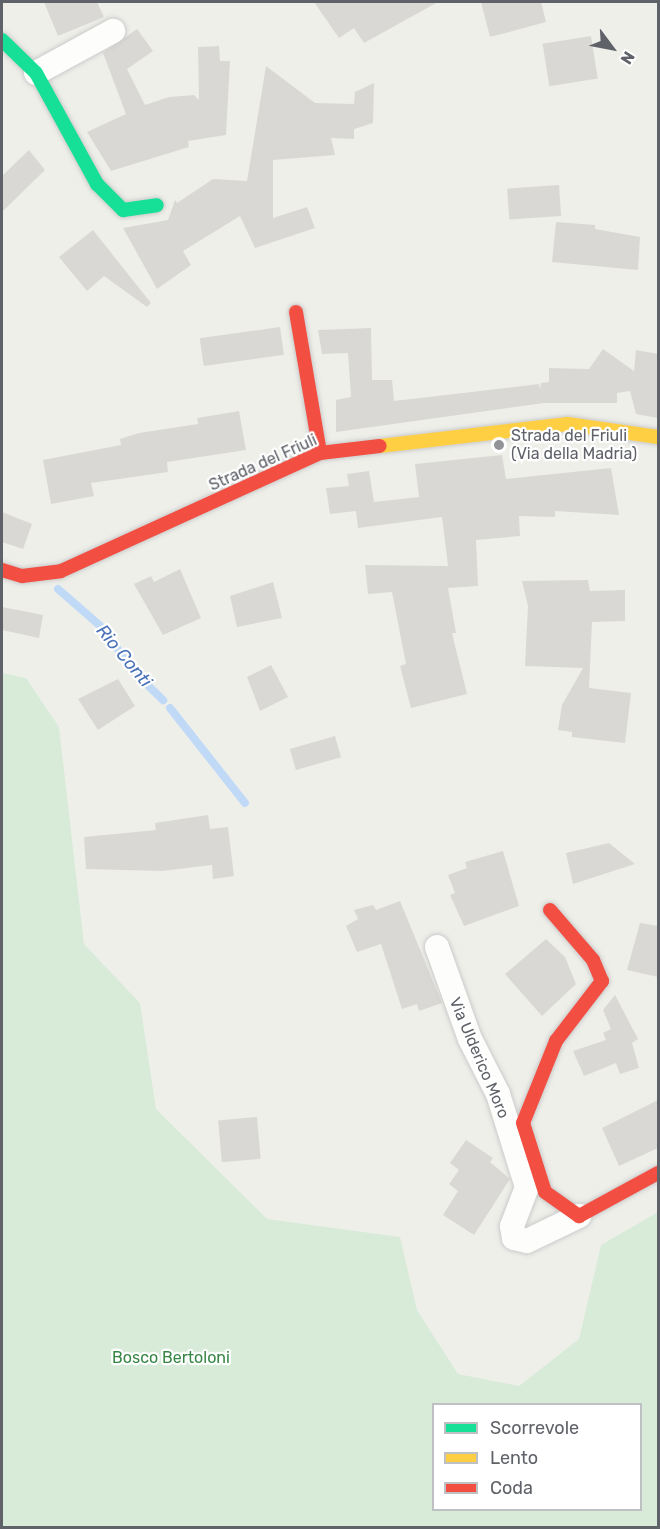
<!DOCTYPE html>
<style>
body{margin:0}
#map{position:relative;width:660px;height:1529px;overflow:hidden;background:#efefea;font-family:Rubik,sans-serif}
div>[style]{position:absolute}
[style*='--x']{left:calc(var(--x)*1px);top:calc(var(--y)*1px);width:calc(var(--w)*1px);rotate:calc(var(--a)*1deg)}
.green>*{inset:0;background:#d8ebd8}
.stream>*{height:8px;margin:-4px;padding:0 4px;transform-origin:4px;border-radius:4px;background:#c0d9f7}
.building>*{inset:0;background:#d9d8d5;transform-origin:0 0}
.roads{filter:drop-shadow(0 0 2px #cbcbcb) drop-shadow(0 0 2px #cbcbcb)}
.street>*{height:24px;margin:-12px;padding:0 12px;transform-origin:12px;border-radius:12px;background:#fdfdfc}
.fast>*{height:14px;margin:-7px;padding:0 7px;transform-origin:7px;border-radius:7px;background:#16e098}
.slow>*{height:14px;margin:-7px;padding:0 7px;transform-origin:7px;border-radius:7px;background:#ffcf43}
.jam>*{height:14px;margin:-7px;padding:0 7px;transform-origin:7px;border-radius:7px;background:#f24e42}
.dots>*{width:16px;height:16px;translate:-50% -50%;box-sizing:border-box;border:3px solid #fff;border-radius:50%}
span{translate:-50% -50%;white-space:nowrap;text-align:center;line-height:1.15;-webkit-text-stroke:4.5px #fff;paint-order:stroke}
.poi-label{font-size:16px;color:#5f6268}
.left{translate:0 -50%;text-align:left}
.street-label{font-size:16px;color:#5f6268}
.park-label{font-size:16px;color:#388646}
.water-label{font-size:18px;color:#4a72b9;font-style:italic}
.frame{position:absolute;inset:0;border:3px solid #5f6268;pointer-events:none}
.legend{position:absolute;left:432px;top:1403px;width:210px;height:108px;box-sizing:border-box;background:#fff;border:2px solid #bfc0c3;margin:0;padding:8px 10px;list-style:none;font-size:18px;color:#5f6268}
.legend li{display:flex;align-items:center;gap:12px;height:30px}
.legend b{width:30px;border:2px solid #bfc0c3}
.north{position:absolute;left:582px;top:18px;width:60px;height:60px;-webkit-text-stroke:4px #fff;paint-order:stroke;rotate:122deg;font-size:16px;font-weight:700;line-height:24px;text-align:center;color:#5f6268}
.north::after{content:'';display:block;margin:auto;width:21px;height:27px;background:#5f6268;clip-path:polygon(50% 0,100% 100%,50% 72%,0 100%)}
</style>
<div id="map">
<div class="green">
<i style="clip-path:polygon(evenodd,2px 673px,26px 678px,59px 727px,84px 944px,140px 1003px,156px 1109px,267px 1219px,400px 1237px,417px 1310px,458px 1374px,519px 1386px,579px 1339px,601px 1245px,658px 1212px,658px 1527px,2px 1527px,2px 673px,434px 1404px,640px 1404px,640px 1510px,434px 1510px,434px 1404px)"></i>
</div>
<div class="stream">
<i style="--x:58;--y:589;--w:62;--a:41.1"></i>
<i style="--x:105;--y:630;--w:47;--a:56.3"></i>
<i style="--x:131;--y:669;--w:45;--a:44.1"></i>
<i style="--x:170;--y:708;--w:121;--a:51.7"></i>
</div>
<div class="building">
<i style="clip-path:polygon(44px 2px,97px 2px,104px 17px,58px 36px)"></i>
<i style="clip-path:polygon(314px 2px,438px 2px,364px 43px,354px 28px,339px 38px)"></i>
<i style="clip-path:polygon(481px 2px,541px 2px,546px 22px,490px 37px)"></i>
<i style="clip-path:polygon(137px 29px,153px 51px,127px 69px,145px 105px,169px 97px,194px 95px,199px 100px,198px 47px,219px 46px,220px 61px,230px 61px,226px 135px,188px 141px,189px 147px,111px 171px,87px 132px,126px 114px,103px 53px)"></i>
<i style="left:591px;top:36px;width:43px;height:49px;rotate:81deg"></i>
<i style="clip-path:polygon(266px 66px,315px 103px,354px 104px,355px 92px,374px 83px,373px 123px,354px 129px,354px 139px,331px 138px,335px 155px,273px 160px,273px 218px,307px 207px,315px 228px,255px 248px,240px 216px,183px 251px,191px 265px,157px 289px,123px 228px,168px 220px,175px 200px,177px 203px,213px 179px,247px 181px)"></i>
<i style="clip-path:polygon(29px 150px,45px 170px,2px 212px,2px 176px)"></i>
<i style="left:559px;top:185px;width:31px;height:52px;rotate:86deg"></i>
<i style="clip-path:polygon(556px 222px,595px 225px,595px 229px,640px 237px,638px 270px,552px 262px)"></i>
<i style="clip-path:polygon(93px 230px,151px 303px,147px 307px,104px 276px,87px 291px,59px 257px)"></i>
<i style="left:280px;top:327px;width:28px;height:81px;rotate:82deg"></i>
<i style="clip-path:polygon(371px 328px,372px 380px,392px 380px,394px 401px,539px 384px,540px 389px,541px 383px,549px 382px,549px 368px,589px 369px,603px 349px,634px 371px,636px 350px,658px 354px,658px 418px,636px 414px,630px 391px,617px 393px,617px 403px,544px 403px,336px 432px,336px 400px,351px 397px,348px 353px,322px 354px,318px 330px)"></i>
<i style="clip-path:polygon(239px 411px,246px 450px,167px 462px,168px 472px,91px 483px,94px 496px,51px 504px,43px 460px,121px 445px,120px 439px,139px 433px,198px 424px,197px 418px)"></i>
<i style="clip-path:polygon(502px 455px,506px 479px,611px 468px,619px 515px,555px 511px,555px 517px,519px 516px,520px 536px,476px 540px,478px 586px,448px 588px,456px 633px,452px 633px,467px 694px,411px 708px,400px 666px,406px 664px,392px 592px,368px 594px,365px 565px,448px 566px,442px 517px,358px 528px,356px 511px,330px 514px,326px 488px,349px 486px,347px 474px,369px 471px,374px 502px,419px 497px,415px 464px)"></i>
<i style="clip-path:polygon(2px 512px,32px 524px,23px 549px,2px 542px)"></i>
<i style="clip-path:polygon(180px 569px,201px 618px,163px 635px,134px 584px,151px 576px,154px 582px)"></i>
<i style="clip-path:polygon(588px 580px,590px 591px,625px 590px,625px 621px,592px 622px,589px 688px,631px 693px,625px 743px,572px 737px,572px 732px,558px 730px,562px 705px,583px 668px,525px 666px,528px 606px,522px 581px)"></i>
<i style="clip-path:polygon(273px 582px,282px 618px,237px 627px,230px 596px)"></i>
<i style="clip-path:polygon(2px 607px,43px 615px,39px 638px,2px 630px)"></i>
<i style="clip-path:polygon(271px 665px,288px 697px,260px 711px,247px 677px)"></i>
<i style="clip-path:polygon(118px 679px,135px 706px,98px 730px,78px 699px)"></i>
<i style="left:335px;top:736px;width:22px;height:47px;rotate:74deg"></i>
<i style="clip-path:polygon(208px 815px,210px 829px,228px 827px,234px 876px,213px 879px,212px 865px,162px 871px,86px 869px,84px 837px,156px 830px,155px 823px)"></i>
<i style="clip-path:polygon(609px 843px,635px 864px,573px 884px,566px 853px)"></i>
<i style="clip-path:polygon(503px 851px,519px 906px,464px 926px,450px 895px,455px 893px,448px 875px,467px 868px,465px 862px)"></i>
<i style="clip-path:polygon(400px 901px,442px 1003px,419px 1011px,417px 1004px,402px 1009px,381px 944px,357px 952px,346px 926px,358px 919px,354px 910px,373px 905px,376px 910px)"></i>
<i style="clip-path:polygon(640px 923px,658px 926px,658px 977px,627px 970px)"></i>
<i style="clip-path:polygon(546px 939px,565px 957px,576px 984px,542px 1016px,505px 974px)"></i>
<i style="clip-path:polygon(615px 995px,638px 1039px,632px 1043px,639px 1068px,620px 1074px,616px 1063px,584px 1076px,573px 1051px,606px 1040px,603px 1033px,611px 1029px,603px 1010px)"></i>
<i style="clip-path:polygon(658px 1100px,658px 1148px,619px 1166px,602px 1128px)"></i>
<i style="left:257px;top:1117px;width:42px;height:39px;rotate:85deg"></i>
<i style="clip-path:polygon(466px 1140px,493px 1158px,490px 1162px,510px 1179px,474px 1235px,443px 1215px,458px 1191px,449px 1184px,459px 1170px,450px 1163px)"></i>
</div>
<div class="roads">
<div class="street">
<i style="--x:36;--y:73;--w:88;--a:-28.6"></i>
<i style="--x:437;--y:947;--w:98;--a:70.3"></i>
<i style="--x:470;--y:1039;--w:62;--a:63"></i>
<i style="--x:498;--y:1094;--w:97;--a:72.7"></i>
<i style="--x:527;--y:1187;--w:42;--a:111"></i>
<i style="--x:512;--y:1226;--w:12;--a:81"></i>
<i style="--x:514;--y:1238;--w:13;--a:13"></i>
<i style="--x:527;--y:1241;--w:58;--a:-25.7"></i>
</div>
<div class="fast">
<i style="--x:2;--y:40;--w:47;--a:44.1"></i>
<i style="--x:36;--y:73;--w:127;--a:61.2"></i>
<i style="--x:97;--y:184;--w:37;--a:45"></i>
<i style="--x:123;--y:210;--w:34;--a:-8"></i>
</div>
<div class="slow">
<i style="--x:380;--y:446;--w:189;--a:-6.7"></i>
<i style="--x:568;--y:424;--w:91;--a:8.2"></i>
</div>
<div class="jam">
<i style="--x:296;--y:312;--w:143;--a:80.3"></i>
<i style="--x:2;--y:570;--w:21;--a:17"></i>
<i style="--x:22;--y:576;--w:39;--a:-7"></i>
<i style="--x:61;--y:571;--w:285;--a:-24.5"></i>
<i style="--x:320;--y:453;--w:60;--a:-6.7"></i>
<i style="--x:550;--y:910;--w:66;--a:49.3"></i>
<i style="--x:593;--y:960;--w:23;--a:67"></i>
<i style="--x:602;--y:981;--w:76;--a:127.5"></i>
<i style="--x:556;--y:1041;--w:88;--a:111.9"></i>
<i style="--x:523;--y:1123;--w:72;--a:72.3"></i>
<i style="--x:545;--y:1192;--w:42;--a:35.2"></i>
<i style="--x:579;--y:1216;--w:90;--a:-28.6"></i>
</div>
</div>
<div class="dots">
<i style="left:499px;top:445px;background:#919396"></i>
</div>
<div class="poi-label">
<span class="left" style="left:511px;top:445px">Strada del Friuli<br>(Via della Madria)</span>
</div>
<div class="street-label">
<span style="left:263px;top:463px;rotate:-24deg">Strada del Friuli</span>
<span style="left:479px;top:1058px;rotate:67deg">Via Ulderico Moro</span>
</div>
<div class="park-label">
<span style="left:171px;top:1358px">Bosco Bertoloni</span>
</div>
<div class="water-label">
<span style="left:124px;top:656px;rotate:50deg">Rio Conti</span>
</div>
<div class="frame"></div>
<ul class="legend">
<li><b style="height:8px;background:#16e098"></b>Scorrevole</li>
<li><b style="height:8px;background:#ffcf43"></b>Lento</li>
<li><b style="height:8px;background:#f24e42"></b>Coda</li>
</ul>
<div class="north">N</div>
</div>
